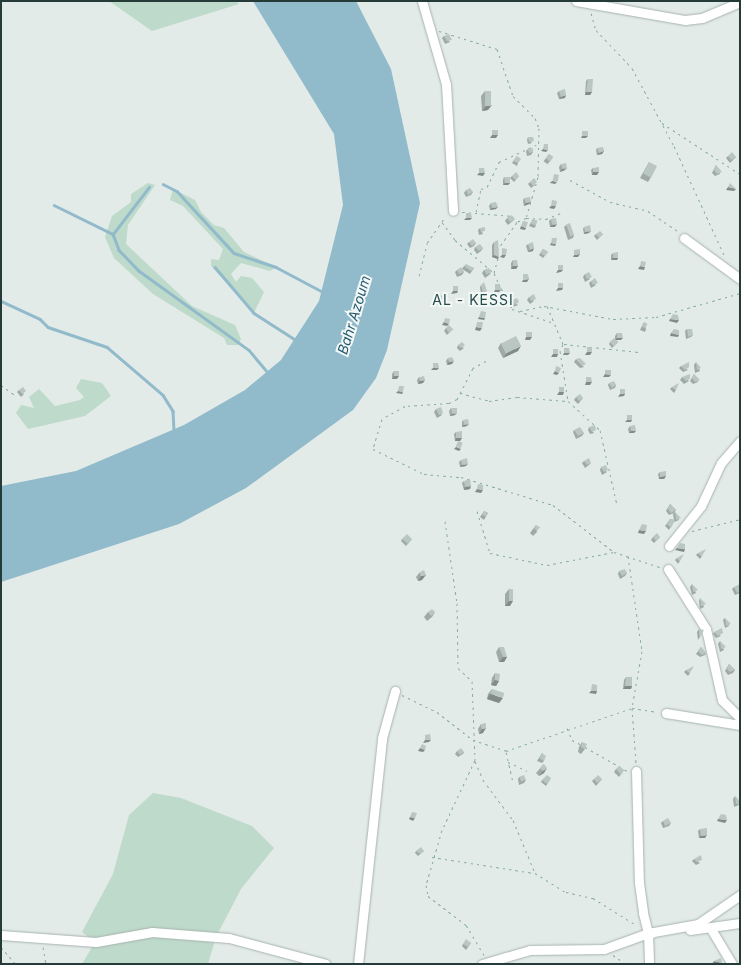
<!DOCTYPE html>
<style>
body{margin:0}
#map{position:relative;width:741px;height:965px;overflow:hidden;background:#e3ebe9;font-family:Inter,sans-serif}
div>[style]{position:absolute}
[style*='--x']{left:calc(var(--x)*1px);top:calc(var(--y)*1px);width:calc(var(--w)*1px);rotate:calc(var(--a)*1deg)}
.green>*{inset:0;background:#bedaca}
.water>*{inset:0;background:#91bacb}
.stream>*{height:2.5px;margin:-1.25px;padding:0 1.25px;transform-origin:1.25px;border-radius:1.25px;background:#91bacb}
.path>*{height:1px;margin-top:-0.5px;transform-origin:0;background:repeating-linear-gradient(90deg,#87aca5 0 2.5px,transparent 0 6.5px)}
.roads{filter:drop-shadow(0 0 1px #a6b3b0) drop-shadow(0 0 1px #a6b3b0)}
.minor>*{height:9px;margin:-4.5px;padding:0 4.5px;transform-origin:4.5px;border-radius:4.5px;background:#fff}
.wall>*{inset:0;background:#9faaa7;transform-origin:0 0}
.shaded-wall>*{inset:0;background:#828b88}
.building>*{inset:0;background:#b9c6c2;transform-origin:0 0}
span{translate:-50% -50%;white-space:nowrap;text-align:center;line-height:1.15;-webkit-text-stroke:4px #f3f8f6;paint-order:stroke}
.neighbourhood-label{font-size:14px;color:#234b47;letter-spacing:1px}
.water-label{font-size:14px;color:#255a71;font-style:italic}
.frame{position:absolute;inset:0;border:2px solid #253b38;pointer-events:none}
</style>
<div id="map">
<div class="green">
<i style="clip-path:polygon(109px 1px,236px 1px,239px 4px,152px 31px)"></i>
<i style="clip-path:polygon(148px 183px,155px 185px,128px 225px,126px 244px,192px 306px,235px 325px,241px 339px,238px 345px,227px 345px,224px 338px,153px 294px,114px 258px,105px 237px,112px 216px,131px 202px,131px 194px)"></i>
<i style="clip-path:polygon(173px 189px,195px 200px,201px 212px,214px 225px,224px 228px,244px 252px,276px 267px,270px 271px,241px 263px,231px 274px,236px 282px,241px 276px,252px 278px,264px 292px,254px 313px,211px 266px,211px 259px,219px 260px,223px 249px,183px 206px,170px 200px)"></i>
<i style="clip-path:polygon(81px 379px,102px 383px,111px 396px,85px 416px,28px 429px,16px 413px,21px 405px,34px 408px,29px 397px,39px 389px,55px 406px,80px 400px,84px 397px,76px 388px)"></i>
<i style="clip-path:polygon(153px 793px,181px 798px,252px 826px,274px 848px,241px 889px,216px 937px,208px 964px,82px 964px,95px 942px,82px 932px,113px 874px,129px 815px)"></i>
</div>
<div class="water">
<i style="clip-path:polygon(253px 1px,356px 1px,391px 69px,420px 203px,387px 350px,376px 378px,353px 410px,246px 488px,179px 524px,1px 582px,1px 486px,76px 471px,184px 425px,245px 390px,281px 360px,319px 301px,343px 205px,334px 134px)"></i>
</div>
<div class="stream">
<i style="--x:163;--y:184;--w:16;--a:27"></i>
<i style="--x:177;--y:191;--w:84;--a:47.4"></i>
<i style="--x:234;--y:253;--w:44;--a:18.4"></i>
<i style="--x:276;--y:267;--w:55;--a:28"></i>
<i style="--x:54;--y:205;--w:66;--a:26.2"></i>
<i style="--x:113;--y:234;--w:17;--a:69"></i>
<i style="--x:119;--y:250;--w:28;--a:46"></i>
<i style="--x:138;--y:270;--w:137;--a:35.8"></i>
<i style="--x:249;--y:350;--w:31;--a:50"></i>
<i style="--x:113;--y:234;--w:59;--a:-52.5"></i>
<i style="--x:215;--y:267;--w:60;--a:49.7"></i>
<i style="--x:254;--y:313;--w:54;--a:32.8"></i>
<i style="--x:1;--y:301;--w:43;--a:24.8"></i>
<i style="--x:40;--y:319;--w:11;--a:45"></i>
<i style="--x:48;--y:327;--w:62;--a:18.7"></i>
<i style="--x:107;--y:347;--w:74;--a:40.6"></i>
<i style="--x:163;--y:395;--w:19;--a:58"></i>
<i style="--x:173;--y:411;--w:21;--a:87"></i>
</div>
<div class="path">
<i style="--x:591;--y:13;--w:18;--a:74"></i>
<i style="--x:596;--y:30;--w:52;--a:46.5"></i>
<i style="--x:632;--y:68;--w:89;--a:61.7"></i>
<i style="--x:674;--y:146;--w:122;--a:65.3"></i>
<i style="--x:439;--y:31;--w:61;--a:17.2"></i>
<i style="--x:497;--y:49;--w:50;--a:71.2"></i>
<i style="--x:513;--y:96;--w:31;--a:45"></i>
<i style="--x:535;--y:118;--w:11;--a:68"></i>
<i style="--x:539;--y:128;--w:49;--a:91.2"></i>
<i style="--x:538;--y:177;--w:43;--a:106.3"></i>
<i style="--x:526;--y:218;--w:10;--a:156"></i>
<i style="--x:517;--y:222;--w:33;--a:125"></i>
<i style="--x:662;--y:123;--w:93;--a:33.2"></i>
<i style="--x:570;--y:180;--w:46;--a:28.8"></i>
<i style="--x:610;--y:202;--w:39;--a:13"></i>
<i style="--x:648;--y:211;--w:36;--a:34"></i>
<i style="--x:462;--y:212;--w:50;--a:4.6"></i>
<i style="--x:512;--y:216;--w:7;--a:56"></i>
<i style="--x:476;--y:212;--w:24;--a:-78"></i>
<i style="--x:481;--y:189;--w:6;--a:-18"></i>
<i style="--x:487;--y:187;--w:28;--a:-64"></i>
<i style="--x:499;--y:162;--w:41;--a:-24.7"></i>
<i style="--x:526;--y:218;--w:20;--a:3"></i>
<i style="--x:546;--y:219;--w:18;--a:-22"></i>
<i style="--x:442;--y:222;--w:22;--a:54"></i>
<i style="--x:455;--y:240;--w:51;--a:40.2"></i>
<i style="--x:498;--y:258;--w:16;--a:105"></i>
<i style="--x:494;--y:273;--w:12;--a:66"></i>
<i style="--x:419;--y:276;--w:34;--a:-76"></i>
<i style="--x:427;--y:243;--w:32;--a:-55"></i>
<i style="--x:501;--y:288;--w:24;--a:62"></i>
<i style="--x:512;--y:309;--w:41;--a:18.4"></i>
<i style="--x:547;--y:306;--w:41;--a:67.2"></i>
<i style="--x:563;--y:344;--w:8;--a:113"></i>
<i style="--x:560;--y:351;--w:51;--a:80.9"></i>
<i style="--x:568;--y:401;--w:43;--a:42.2"></i>
<i style="--x:600;--y:430;--w:77;--a:77.2"></i>
<i style="--x:520;--y:311;--w:25;--a:-12"></i>
<i style="--x:544;--y:306;--w:70;--a:10.7"></i>
<i style="--x:613;--y:319;--w:43;--a:-2.7"></i>
<i style="--x:656;--y:317;--w:87;--a:-15.9"></i>
<i style="--x:564;--y:344;--w:75;--a:6.1"></i>
<i style="--x:486;--y:361;--w:15;--a:152"></i>
<i style="--x:473;--y:368;--w:35;--a:117"></i>
<i style="--x:457;--y:399;--w:9;--a:153"></i>
<i style="--x:449;--y:403;--w:44;--a:176.1"></i>
<i style="--x:405;--y:406;--w:26;--a:151"></i>
<i style="--x:382;--y:419;--w:31;--a:107"></i>
<i style="--x:373;--y:449;--w:57;--a:26.1"></i>
<i style="--x:424;--y:474;--w:37;--a:5"></i>
<i style="--x:461;--y:477;--w:96;--a:16.9"></i>
<i style="--x:553;--y:505;--w:77;--a:37.6"></i>
<i style="--x:1;--y:385;--w:19;--a:36"></i>
<i style="--x:460;--y:393;--w:30;--a:15"></i>
<i style="--x:489;--y:401;--w:28;--a:-8"></i>
<i style="--x:517;--y:397;--w:50;--a:4.6"></i>
<i style="--x:477;--y:511;--w:44;--a:72.8"></i>
<i style="--x:490;--y:553;--w:58;--a:11.9"></i>
<i style="--x:547;--y:565;--w:68;--a:-11"></i>
<i style="--x:614;--y:552;--w:48;--a:18.1"></i>
<i style="--x:445;--y:521;--w:83;--a:81.7"></i>
<i style="--x:457;--y:603;--w:65;--a:89.1"></i>
<i style="--x:458;--y:668;--w:19;--a:43"></i>
<i style="--x:472;--y:681;--w:79;--a:87.8"></i>
<i style="--x:475;--y:760;--w:77;--a:115.2"></i>
<i style="--x:442;--y:830;--w:57;--a:106.2"></i>
<i style="--x:426;--y:885;--w:11;--a:80"></i>
<i style="--x:428;--y:896;--w:48;--a:37.3"></i>
<i style="--x:466;--y:925;--w:35;--a:59"></i>
<i style="--x:692;--y:531;--w:49;--a:-14"></i>
<i style="--x:628;--y:556;--w:96;--a:81.6"></i>
<i style="--x:642;--y:651;--w:58;--a:100"></i>
<i style="--x:632;--y:708;--w:55;--a:85.8"></i>
<i style="--x:402;--y:695;--w:39;--a:26"></i>
<i style="--x:437;--y:712;--w:46;--a:37.9"></i>
<i style="--x:473;--y:740;--w:35;--a:18"></i>
<i style="--x:506;--y:751;--w:133;--a:-18.8"></i>
<i style="--x:632;--y:708;--w:26;--a:9"></i>
<i style="--x:567;--y:728;--w:13;--a:67"></i>
<i style="--x:572;--y:740;--w:11;--a:27"></i>
<i style="--x:585;--y:747;--w:48;--a:29.7"></i>
<i style="--x:506;--y:752;--w:32;--a:77"></i>
<i style="--x:475;--y:761;--w:21;--a:67"></i>
<i style="--x:483;--y:780;--w:50;--a:53.1"></i>
<i style="--x:513;--y:820;--w:57;--a:67.5"></i>
<i style="--x:535;--y:873;--w:36;--a:32"></i>
<i style="--x:566;--y:892;--w:28;--a:13"></i>
<i style="--x:593;--y:898;--w:51;--a:32.1"></i>
<i style="--x:508;--y:762;--w:21;--a:25"></i>
<i style="--x:432;--y:857;--w:103;--a:8.9"></i>
<i style="--x:1;--y:947;--w:23;--a:49"></i>
<i style="--x:43;--y:947;--w:17;--a:80"></i>
<i style="--x:613;--y:955;--w:16;--a:35"></i>
</div>
<div class="roads">
<div class="minor">
<i style="--x:422;--y:1;--w:86;--a:73.9"></i>
<i style="--x:446;--y:84;--w:127;--a:86.8"></i>
<i style="--x:576;--y:1;--w:111;--a:9.9"></i>
<i style="--x:685;--y:20;--w:17;--a:-7"></i>
<i style="--x:702;--y:18;--w:41;--a:-22.8"></i>
<i style="--x:684;--y:238;--w:69;--a:36.2"></i>
<i style="--x:669;--y:546;--w:51;--a:-51.3"></i>
<i style="--x:701;--y:506;--w:47;--a:-65.1"></i>
<i style="--x:721;--y:463;--w:29;--a:-49"></i>
<i style="--x:668;--y:569;--w:71;--a:57.7"></i>
<i style="--x:706;--y:629;--w:73;--a:77.3"></i>
<i style="--x:722;--y:700;--w:25;--a:45"></i>
<i style="--x:666;--y:713;--w:75;--a:9.2"></i>
<i style="--x:636;--y:771;--w:112;--a:88.5"></i>
<i style="--x:639;--y:883;--w:30;--a:82"></i>
<i style="--x:643;--y:913;--w:21;--a:76"></i>
<i style="--x:648;--y:933;--w:4;--a:0"></i>
<i style="--x:711;--y:929;--w:41;--a:59"></i>
<i style="--x:690;--y:930;--w:50;--a:-8"></i>
<i style="--x:648;--y:933;--w:31;--a:88"></i>
<i style="--x:1;--y:935;--w:95;--a:4.2"></i>
<i style="--x:96;--y:942;--w:57;--a:-10.1"></i>
<i style="--x:152;--y:932;--w:77;--a:4.5"></i>
<i style="--x:229;--y:938;--w:100;--a:15"></i>
<i style="--x:358;--y:964;--w:227;--a:-83.9"></i>
<i style="--x:382;--y:738;--w:49;--a:-74.5"></i>
<i style="--x:482;--y:964;--w:50;--a:-16.3"></i>
<i style="--x:530;--y:950;--w:74;--a:-0.8"></i>
<i style="--x:604;--y:949;--w:47;--a:-20"></i>
<i style="--x:648;--y:933;--w:51;--a:-10.2"></i>
<i style="--x:698;--y:924;--w:51;--a:-34.6"></i>
</div>
</div>
<div class="wall">
<i style="clip-path:polygon(444px 36px,450px 42px,445px 44px,442px 38px)"></i>
<i style="clip-path:polygon(588px 79px,592px 92px,590px 95px,585px 95px,586px 81px)"></i>
<i style="clip-path:polygon(485px 91px,488px 110px,482px 111px,481px 96px)"></i>
<i style="clip-path:polygon(559px 91px,565px 98px,559px 99px,557px 93px)"></i>
<i style="clip-path:polygon(528px 137px,532px 143px,528px 144px,527px 140px)"></i>
<i style="clip-path:polygon(597px 148px,604px 151px,602px 154px,597px 155px,596px 150px)"></i>
<i style="clip-path:polygon(528px 149px,533px 152px,531px 155px,527px 156px,526px 151px)"></i>
<i style="left:549px;top:154px;width:5px;height:9px;rotate:37deg"></i>
<i style="clip-path:polygon(517px 156px,518px 163px,517px 166px,512px 163px)"></i>
<i style="clip-path:polygon(728px 156px,736px 157px,730px 163px,726px 158px)"></i>
<i style="clip-path:polygon(649px 162px,651px 177px,648px 182px,640px 178px)"></i>
<i style="clip-path:polygon(561px 164px,565px 170px,560px 172px,559px 167px)"></i>
<i style="clip-path:polygon(716px 165px,720px 174px,715px 176px,712px 173px)"></i>
<i style="clip-path:polygon(593px 168px,597px 175px,592px 175px,591px 170px)"></i>
<i style="clip-path:polygon(512px 176px,519px 176px,514px 182px,510px 178px)"></i>
<i style="clip-path:polygon(504px 177px,510px 183px,508px 185px,503px 185px,503px 180px)"></i>
<i style="clip-path:polygon(530px 182px,535px 185px,531px 188px,528px 184px)"></i>
<i style="clip-path:polygon(466px 190px,473px 192px,471px 195px,466px 197px,464px 193px)"></i>
<i style="clip-path:polygon(524px 198px,531px 202px,529px 204px,524px 206px,523px 201px)"></i>
<i style="clip-path:polygon(491px 203px,496px 209px,490px 210px,489px 206px)"></i>
<i style="clip-path:polygon(507px 218px,515px 219px,508px 225px,505px 221px)"></i>
<i style="clip-path:polygon(533px 219px,536px 226px,534px 228px,529px 226px)"></i>
<i style="clip-path:polygon(551px 219px,555px 227px,550px 227px,549px 221px)"></i>
<i style="clip-path:polygon(566px 225px,574px 235px,573px 238px,568px 240px,564px 227px)"></i>
<i style="clip-path:polygon(584px 227px,589px 233px,584px 234px,583px 229px)"></i>
<i style="clip-path:polygon(480px 228px,483px 234px,479px 235px,478px 230px)"></i>
<i style="clip-path:polygon(596px 234px,603px 234px,597px 240px,594px 236px)"></i>
<i style="clip-path:polygon(469px 242px,476px 243px,474px 246px,470px 248px,467px 244px)"></i>
<i style="clip-path:polygon(494px 242px,498px 259px,492px 257px,492px 245px)"></i>
<i style="clip-path:polygon(528px 244px,533px 251px,528px 252px,526px 246px)"></i>
<i style="clip-path:polygon(475px 247px,483px 248px,481px 251px,477px 254px,474px 250px)"></i>
<i style="clip-path:polygon(543px 249px,548px 252px,543px 258px,539px 255px)"></i>
<i style="clip-path:polygon(613px 253px,618px 258px,617px 260px,611px 260px,611px 255px)"></i>
<i style="clip-path:polygon(513px 260px,518px 266px,516px 269px,511px 269px,511px 263px)"></i>
<i style="clip-path:polygon(464px 266px,474px 268px,470px 274px,462px 269px,464px 272px,462px 275px,457px 277px,455px 272px,457px 270px,462px 269px)"></i>
<i style="clip-path:polygon(484px 270px,491px 273px,489px 275px,485px 278px,482px 273px)"></i>
<i style="clip-path:polygon(585px 274px,590px 279px,585px 282px,583px 277px)"></i>
<i style="clip-path:polygon(591px 281px,596px 285px,591px 288px,589px 283px)"></i>
<i style="clip-path:polygon(481px 285px,486px 294px,481px 295px,480px 287px)"></i>
<i style="clip-path:polygon(529px 297px,534px 301px,530px 304px,527px 300px)"></i>
<i style="clip-path:polygon(437px 298px,445px 299px,439px 304px,436px 300px)"></i>
<i style="clip-path:polygon(512px 300px,518px 305px,513px 307px,511px 303px)"></i>
<i style="clip-path:polygon(644px 322px,646px 329px,645px 332px,640px 330px)"></i>
<i style="clip-path:polygon(446px 328px,453px 329px,447px 335px,444px 331px)"></i>
<i style="clip-path:polygon(687px 329px,693px 335px,691px 337px,686px 339px,685px 331px)"></i>
<i style="clip-path:polygon(617px 333px,621px 340px,616px 340px,618px 342px,612px 348px,609px 344px,610px 342px,615px 339px,615px 336px)"></i>
<i style="clip-path:polygon(501px 343px,518px 351px,503px 358px,498px 348px)"></i>
<i style="clip-path:polygon(458px 345px,464px 348px,460px 351px,457px 348px)"></i>
<i style="clip-path:polygon(448px 358px,452px 364px,447px 365px,446px 361px)"></i>
<i style="clip-path:polygon(576px 359px,584px 367px,580px 368px,574px 362px)"></i>
<i style="clip-path:polygon(696px 362px,700px 371px,695px 373px,694px 365px)"></i>
<i style="clip-path:polygon(681px 366px,688px 370px,683px 372px,679px 368px)"></i>
<i style="clip-path:polygon(394px 371px,397px 379px,392px 379px,392px 374px)"></i>
<i style="clip-path:polygon(694px 374px,698px 382px,693px 384px,690px 381px)"></i>
<i style="clip-path:polygon(419px 377px,423px 383px,418px 384px,417px 380px)"></i>
<i style="clip-path:polygon(682px 377px,689px 381px,684px 384px,680px 380px)"></i>
<i style="clip-path:polygon(609px 383px,616px 385px,615px 388px,610px 390px,608px 385px)"></i>
<i style="clip-path:polygon(672px 387px,676px 390px,674px 393px,670px 389px)"></i>
<i style="clip-path:polygon(19px 390px,24px 394px,21px 397px,17px 392px)"></i>
<i style="clip-path:polygon(576px 397px,583px 398px,578px 404px,574px 400px)"></i>
<i style="clip-path:polygon(451px 408px,455px 415px,450px 416px,449px 411px)"></i>
<i style="clip-path:polygon(436px 409px,442px 415px,437px 418px,434px 412px)"></i>
<i style="clip-path:polygon(463px 420px,467px 426px,462px 427px,462px 422px)"></i>
<i style="clip-path:polygon(630px 426px,634px 433px,629px 433px,628px 429px)"></i>
<i style="clip-path:polygon(589px 427px,594px 433px,590px 434px,588px 430px)"></i>
<i style="clip-path:polygon(574px 430px,584px 433px,582px 436px,576px 439px,573px 432px)"></i>
<i style="clip-path:polygon(456px 432px,462px 438px,460px 441px,455px 441px,454px 434px)"></i>
<i style="clip-path:polygon(461px 460px,466px 466px,460px 467px,459px 462px)"></i>
<i style="clip-path:polygon(584px 461px,591px 463px,589px 465px,585px 468px,582px 463px)"></i>
<i style="clip-path:polygon(601px 467px,607px 472px,602px 475px,600px 470px)"></i>
<i style="clip-path:polygon(660px 472px,666px 476px,664px 479px,659px 479px,658px 474px)"></i>
<i style="clip-path:polygon(464px 481px,470px 489px,464px 490px,462px 483px)"></i>
<i style="clip-path:polygon(670px 504px,676px 510px,674px 513px,669px 515px,666px 511px)"></i>
<i style="clip-path:polygon(484px 511px,488px 513px,484px 520px,480px 517px)"></i>
<i style="clip-path:polygon(675px 512px,679px 520px,674px 522px,674px 521px,669px 530px,665px 526px,670px 519px,674px 520px,673px 514px)"></i>
<i style="clip-path:polygon(536px 525px,537px 532px,533px 536px,530px 533px)"></i>
<i style="clip-path:polygon(653px 537px,660px 537px,654px 543px,651px 540px)"></i>
<i style="clip-path:polygon(402px 539px,412px 539px,406px 546px,401px 541px)"></i>
<i style="clip-path:polygon(698px 553px,702px 556px,700px 559px,696px 555px)"></i>
<i style="clip-path:polygon(677px 558px,680px 561px,678px 564px,675px 560px)"></i>
<i style="clip-path:polygon(619px 571px,627px 573px,625px 576px,620px 579px,618px 574px)"></i>
<i style="clip-path:polygon(420px 572px,422px 580px,418px 581px,416px 577px)"></i>
<i style="clip-path:polygon(692px 584px,696px 593px,692px 595px,690px 587px)"></i>
<i style="clip-path:polygon(734px 587px,740px 593px,735px 595px,732px 589px)"></i>
<i style="clip-path:polygon(509px 589px,510px 606px,505px 606px,505px 594px)"></i>
<i style="clip-path:polygon(700px 598px,704px 607px,700px 609px,699px 601px)"></i>
<i style="clip-path:polygon(428px 612px,435px 612px,432px 617px,427px 621px,424px 617px)"></i>
<i style="clip-path:polygon(725px 618px,729px 626px,725px 628px,723px 620px)"></i>
<i style="clip-path:polygon(699px 629px,700px 637px,698px 640px,697px 632px)"></i>
<i style="clip-path:polygon(714px 632px,721px 636px,716px 638px,713px 634px)"></i>
<i style="clip-path:polygon(720px 641px,724px 650px,720px 652px,718px 644px)"></i>
<i style="clip-path:polygon(499px 647px,507px 657px,504px 662px,499px 662px,496px 652px)"></i>
<i style="clip-path:polygon(701px 647px,706px 653px,705px 655px,700px 657px,696px 654px)"></i>
<i style="clip-path:polygon(729px 664px,735px 670px,733px 673px,728px 675px,725px 671px)"></i>
<i style="clip-path:polygon(686px 670px,690px 673px,688px 676px,684px 672px)"></i>
<i style="clip-path:polygon(495px 673px,499px 681px,496px 686px,491px 685px,492px 678px)"></i>
<i style="clip-path:polygon(626px 677px,632px 686px,631px 689px,623px 689px,624px 680px)"></i>
<i style="clip-path:polygon(492px 689px,499px 703px,487px 699px,488px 694px)"></i>
<i style="clip-path:polygon(481px 724px,483px 733px,479px 734px,478px 729px)"></i>
<i style="clip-path:polygon(582px 742px,585px 749px,581px 754px,578px 752px,579px 747px)"></i>
<i style="clip-path:polygon(457px 751px,464px 752px,463px 754px,458px 757px,455px 754px)"></i>
<i style="clip-path:polygon(542px 753px,544px 761px,542px 763px,537px 761px)"></i>
<i style="clip-path:polygon(544px 764px,544px 773px,539px 776px,536px 773px)"></i>
<i style="clip-path:polygon(616px 769px,624px 770px,619px 777px,614px 772px)"></i>
<i style="clip-path:polygon(519px 777px,526px 780px,524px 783px,519px 785px,518px 779px)"></i>
<i style="clip-path:polygon(551px 778px,546px 786px,541px 782px,542px 780px)"></i>
<i style="clip-path:polygon(594px 779px,602px 779px,596px 786px,592px 781px)"></i>
<i style="clip-path:polygon(735px 796px,739px 805px,734px 807px,733px 799px)"></i>
<i style="clip-path:polygon(663px 821px,671px 823px,669px 826px,663px 828px,661px 823px)"></i>
<i style="clip-path:polygon(700px 829px,705px 838px,699px 838px,698px 831px)"></i>
<i style="clip-path:polygon(416px 851px,424px 851px,418px 856px,415px 853px)"></i>
<i style="clip-path:polygon(694px 859px,700px 863px,696px 865px,692px 861px)"></i>
<i style="clip-path:polygon(471px 943px,466px 950px,462px 946px,463px 944px)"></i>
</div>
<div class="shaded-wall">
<i style="clip-path:polygon(586px 92px,592px 92px,590px 95px,585px 95px)"></i>
<i style="clip-path:polygon(566px 95px,565px 98px,559px 99px,561px 97px)"></i>
<i style="clip-path:polygon(492px 105px,488px 110px,482px 111px,486px 106px)"></i>
<i style="clip-path:polygon(492px 135px,498px 135px,496px 138px,490px 138px)"></i>
<i style="clip-path:polygon(582px 136px,588px 136px,586px 138px,581px 138px)"></i>
<i style="clip-path:polygon(543px 149px,548px 150px,546px 152px,541px 151px)"></i>
<i style="clip-path:polygon(604px 151px,602px 154px,597px 155px,599px 153px)"></i>
<i style="clip-path:polygon(567px 168px,565px 170px,560px 172px,562px 169px)"></i>
<i style="clip-path:polygon(593px 172px,599px 172px,597px 175px,592px 175px)"></i>
<i style="clip-path:polygon(479px 173px,485px 173px,483px 176px,477px 175px)"></i>
<i style="clip-path:polygon(552px 181px,557px 182px,555px 184px,550px 183px)"></i>
<i style="clip-path:polygon(505px 183px,510px 183px,508px 185px,503px 185px)"></i>
<i style="clip-path:polygon(728px 187px,736px 189px,734px 191px,726px 190px)"></i>
<i style="clip-path:polygon(531px 202px,529px 204px,524px 206px,526px 203px)"></i>
<i style="clip-path:polygon(551px 206px,556px 206px,554px 209px,549px 208px)"></i>
<i style="clip-path:polygon(498px 207px,496px 209px,490px 210px,492px 208px)"></i>
<i style="clip-path:polygon(466px 218px,472px 218px,470px 220px,464px 220px)"></i>
<i style="clip-path:polygon(557px 224px,555px 227px,550px 227px,552px 225px)"></i>
<i style="clip-path:polygon(521px 226px,526px 228px,525px 230px,520px 229px)"></i>
<i style="clip-path:polygon(591px 231px,589px 233px,584px 234px,585px 232px)"></i>
<i style="clip-path:polygon(551px 243px,556px 244px,555px 246px,550px 245px)"></i>
<i style="clip-path:polygon(534px 248px,533px 251px,528px 252px,530px 250px)"></i>
<i style="clip-path:polygon(580px 254px,578px 257px,573px 257px,574px 255px)"></i>
<i style="clip-path:polygon(494px 255px,499px 257px,498px 259px,492px 257px)"></i>
<i style="clip-path:polygon(502px 255px,506px 255px,504px 258px,500px 257px)"></i>
<i style="clip-path:polygon(613px 258px,618px 258px,617px 260px,611px 260px)"></i>
<i style="clip-path:polygon(513px 266px,518px 266px,516px 269px,511px 269px)"></i>
<i style="clip-path:polygon(640px 266px,645px 267px,644px 270px,638px 269px)"></i>
<i style="clip-path:polygon(558px 270px,563px 270px,561px 272px,556px 273px)"></i>
<i style="clip-path:polygon(529px 279px,527px 282px,522px 282px,523px 280px)"></i>
<i style="clip-path:polygon(558px 288px,563px 288px,562px 290px,556px 291px)"></i>
<i style="clip-path:polygon(495px 290px,501px 290px,499px 292px,494px 292px)"></i>
<i style="clip-path:polygon(453px 291px,458px 291px,457px 293px,451px 294px)"></i>
<i style="clip-path:polygon(479px 317px,485px 318px,484px 320px,478px 319px)"></i>
<i style="clip-path:polygon(670px 319px,679px 320px,677px 323px,669px 321px)"></i>
<i style="clip-path:polygon(444px 322px,449px 324px,447px 326px,442px 325px)"></i>
<i style="clip-path:polygon(476px 327px,482px 328px,480px 331px,475px 330px)"></i>
<i style="clip-path:polygon(671px 333px,679px 335px,678px 337px,670px 336px)"></i>
<i style="clip-path:polygon(526px 337px,532px 337px,530px 340px,525px 340px)"></i>
<i style="clip-path:polygon(617px 338px,623px 338px,621px 340px,615px 340px)"></i>
<i style="clip-path:polygon(521px 346px,518px 351px,503px 358px,507px 353px)"></i>
<i style="clip-path:polygon(587px 352px,592px 352px,590px 355px,585px 355px)"></i>
<i style="clip-path:polygon(564px 353px,570px 353px,568px 355px,563px 355px)"></i>
<i style="clip-path:polygon(553px 354px,558px 354px,557px 357px,551px 357px)"></i>
<i style="clip-path:polygon(454px 361px,452px 364px,447px 365px,449px 362px)"></i>
<i style="clip-path:polygon(433px 368px,439px 368px,437px 370px,431px 370px)"></i>
<i style="clip-path:polygon(555px 371px,559px 373px,557px 375px,553px 374px)"></i>
<i style="clip-path:polygon(605px 374px,611px 375px,609px 377px,603px 377px)"></i>
<i style="clip-path:polygon(394px 376px,399px 376px,397px 379px,392px 379px)"></i>
<i style="clip-path:polygon(425px 380px,423px 383px,418px 384px,420px 381px)"></i>
<i style="clip-path:polygon(586px 382px,592px 382px,590px 385px,585px 385px)"></i>
<i style="clip-path:polygon(398px 391px,403px 392px,402px 394px,396px 393px)"></i>
<i style="clip-path:polygon(559px 392px,564px 392px,563px 395px,557px 395px)"></i>
<i style="clip-path:polygon(620px 394px,625px 394px,624px 396px,618px 397px)"></i>
<i style="clip-path:polygon(457px 413px,455px 415px,450px 416px,452px 414px)"></i>
<i style="clip-path:polygon(627px 420px,632px 420px,631px 422px,625px 422px)"></i>
<i style="clip-path:polygon(469px 424px,467px 426px,462px 427px,464px 425px)"></i>
<i style="clip-path:polygon(631px 431px,636px 431px,634px 433px,629px 433px)"></i>
<i style="clip-path:polygon(456px 438px,462px 438px,460px 441px,455px 441px)"></i>
<i style="clip-path:polygon(456px 447px,461px 449px,459px 451px,454px 449px)"></i>
<i style="clip-path:polygon(468px 464px,466px 466px,460px 467px,462px 465px)"></i>
<i style="clip-path:polygon(666px 476px,664px 479px,659px 479px,660px 477px)"></i>
<i style="clip-path:polygon(471px 486px,470px 489px,464px 490px,465px 487px)"></i>
<i style="clip-path:polygon(477px 489px,483px 490px,481px 493px,475px 492px)"></i>
<i style="clip-path:polygon(639px 530px,646px 531px,644px 534px,638px 533px)"></i>
<i style="clip-path:polygon(677px 548px,685px 549px,684px 552px,675px 550px)"></i>
<i style="clip-path:polygon(426px 575px,422px 580px,418px 581px,421px 576px)"></i>
<i style="clip-path:polygon(509px 601px,513px 601px,510px 606px,505px 606px)"></i>
<i style="clip-path:polygon(503px 657px,507px 657px,504px 662px,499px 662px)"></i>
<i style="clip-path:polygon(495px 680px,499px 681px,496px 686px,491px 685px)"></i>
<i style="clip-path:polygon(625px 686px,632px 686px,631px 689px,623px 689px)"></i>
<i style="clip-path:polygon(591px 691px,597px 691px,596px 694px,589px 693px)"></i>
<i style="clip-path:polygon(490px 694px,503px 698px,499px 703px,487px 699px)"></i>
<i style="clip-path:polygon(486px 728px,483px 733px,479px 734px,482px 729px)"></i>
<i style="clip-path:polygon(425px 740px,431px 740px,429px 742px,423px 743px)"></i>
<i style="clip-path:polygon(420px 748px,425px 750px,423px 752px,418px 751px)"></i>
<i style="clip-path:polygon(547px 768px,544px 773px,539px 776px,543px 771px)"></i>
<i style="clip-path:polygon(410px 817px,415px 818px,413px 821px,409px 819px)"></i>
<i style="clip-path:polygon(718px 819px,727px 820px,725px 823px,717px 821px)"></i>
<i style="clip-path:polygon(707px 835px,705px 838px,699px 838px,701px 836px)"></i>
<i style="clip-path:polygon(714px 961px,722px 963px,721px 964px,712px 964px)"></i>
</div>
<div class="building">
<i style="clip-path:polygon(449px 34px,452px 40px,447px 41px,444px 36px)"></i>
<i style="clip-path:polygon(588px 79px,593px 79px,592px 92px,586px 92px)"></i>
<i style="clip-path:polygon(565px 89px,566px 95px,561px 97px,559px 91px)"></i>
<i style="left:485px;top:91px;width:6px;height:15px"></i>
<i style="left:492px;top:130px;width:6px;height:5px"></i>
<i style="left:582px;top:131px;width:6px;height:5px"></i>
<i style="clip-path:polygon(528px 137px,533px 137px,534px 141px,529px 142px)"></i>
<i style="clip-path:polygon(544px 144px,548px 144px,548px 150px,543px 149px)"></i>
<i style="clip-path:polygon(603px 147px,604px 151px,599px 153px,597px 148px)"></i>
<i style="clip-path:polygon(533px 148px,533px 152px,529px 153px,528px 149px)"></i>
<i style="clip-path:polygon(732px 152px,736px 157px,731px 160px,728px 156px)"></i>
<i style="clip-path:polygon(549px 154px,553px 157px,550px 162px,546px 158px)"></i>
<i style="clip-path:polygon(517px 156px,521px 159px,518px 163px,513px 161px)"></i>
<i style="left:649px;top:162px;width:9px;height:13px;rotate:27deg"></i>
<i style="left:566px;top:163px;width:5px;height:5px;rotate:79deg"></i>
<i style="clip-path:polygon(716px 165px,722px 172px,717px 174px,714px 170px)"></i>
<i style="clip-path:polygon(599px 167px,599px 172px,593px 172px,593px 168px)"></i>
<i style="clip-path:polygon(479px 168px,484px 168px,485px 173px,479px 173px)"></i>
<i style="clip-path:polygon(516px 172px,519px 176px,515px 180px,512px 176px)"></i>
<i style="left:554px;top:174px;width:5px;height:7px;rotate:11deg"></i>
<i style="clip-path:polygon(504px 177px,510px 177px,510px 183px,505px 183px)"></i>
<i style="clip-path:polygon(534px 178px,537px 182px,533px 186px,530px 182px)"></i>
<i style="clip-path:polygon(730px 183px,736px 189px,728px 187px)"></i>
<i style="clip-path:polygon(470px 188px,473px 192px,468px 195px,466px 190px)"></i>
<i style="clip-path:polygon(530px 197px,531px 202px,526px 203px,524px 198px)"></i>
<i style="clip-path:polygon(552px 200px,557px 201px,556px 206px,551px 206px)"></i>
<i style="clip-path:polygon(496px 202px,498px 207px,492px 208px,491px 203px)"></i>
<i style="clip-path:polygon(466px 213px,471px 213px,472px 218px,466px 218px)"></i>
<i style="clip-path:polygon(511px 215px,515px 219px,510px 222px,507px 218px)"></i>
<i style="left:556px;top:218px;width:6px;height:5px;rotate:81deg"></i>
<i style="left:533px;top:219px;width:5px;height:5px;rotate:22deg"></i>
<i style="clip-path:polygon(523px 221px,528px 222px,526px 228px,521px 226px)"></i>
<i style="left:570px;top:223px;width:13px;height:4px;rotate:72deg"></i>
<i style="clip-path:polygon(590px 225px,591px 231px,585px 232px,584px 227px)"></i>
<i style="clip-path:polygon(485px 227px,485px 231px,481px 232px,480px 228px)"></i>
<i style="clip-path:polygon(600px 231px,603px 234px,599px 238px,596px 234px)"></i>
<i style="clip-path:polygon(552px 238px,557px 238px,556px 244px,551px 243px)"></i>
<i style="left:473px;top:239px;width:5px;height:5px;rotate:53deg"></i>
<i style="clip-path:polygon(498px 240px,499px 257px,494px 255px,494px 242px)"></i>
<i style="clip-path:polygon(533px 242px,534px 248px,530px 250px,528px 244px)"></i>
<i style="clip-path:polygon(480px 244px,483px 248px,479px 251px,475px 247px)"></i>
<i style="clip-path:polygon(502px 248px,507px 249px,506px 255px,502px 255px)"></i>
<i style="clip-path:polygon(543px 249px,548px 252px,545px 256px,540px 253px)"></i>
<i style="clip-path:polygon(580px 249px,580px 254px,574px 255px,574px 250px)"></i>
<i style="clip-path:polygon(618px 252px,618px 258px,613px 258px,613px 253px)"></i>
<i style="clip-path:polygon(513px 260px,517px 260px,518px 266px,513px 266px)"></i>
<i style="left:641px;top:261px;width:5px;height:5px;rotate:11deg"></i>
<i style="clip-path:polygon(466px 264px,474px 268px,471px 271px,464px 266px)"></i>
<i style="left:558px;top:265px;width:5px;height:5px"></i>
<i style="clip-path:polygon(461px 267px,464px 272px,459px 274px,457px 270px)"></i>
<i style="left:489px;top:268px;width:5px;height:5px;rotate:68deg"></i>
<i style="clip-path:polygon(589px 272px,592px 277px,587px 279px,585px 274px)"></i>
<i style="clip-path:polygon(523px 274px,528px 274px,529px 279px,523px 280px)"></i>
<i style="clip-path:polygon(595px 278px,598px 283px,593px 285px,591px 281px)"></i>
<i style="clip-path:polygon(484px 282px,487px 291px,483px 293px,481px 285px)"></i>
<i style="left:558px;top:283px;width:5px;height:5px"></i>
<i style="clip-path:polygon(495px 284px,500px 284px,501px 290px,495px 290px)"></i>
<i style="left:453px;top:286px;width:5px;height:5px"></i>
<i style="clip-path:polygon(534px 294px,536px 299px,531px 301px,529px 297px)"></i>
<i style="clip-path:polygon(441px 295px,445px 299px,441px 302px,437px 298px)"></i>
<i style="clip-path:polygon(517px 298px,519px 302px,515px 305px,512px 300px)"></i>
<i style="clip-path:polygon(481px 311px,486px 312px,485px 318px,479px 317px)"></i>
<i style="clip-path:polygon(673px 314px,678px 315px,679px 320px,670px 319px)"></i>
<i style="clip-path:polygon(445px 318px,450px 319px,449px 324px,444px 322px)"></i>
<i style="clip-path:polygon(477px 322px,483px 322px,482px 328px,476px 327px)"></i>
<i style="left:644px;top:322px;width:4px;height:5px;rotate:27deg"></i>
<i style="clip-path:polygon(449px 325px,453px 329px,449px 333px,446px 328px)"></i>
<i style="clip-path:polygon(674px 329px,679px 330px,679px 335px,671px 333px)"></i>
<i style="clip-path:polygon(687px 329px,692px 329px,693px 335px,688px 337px)"></i>
<i style="left:526px;top:332px;width:6px;height:5px"></i>
<i style="clip-path:polygon(617px 333px,622px 333px,623px 338px,617px 338px)"></i>
<i style="left:516px;top:336px;width:11px;height:17px;rotate:63deg"></i>
<i style="left:614px;top:338px;width:6px;height:6px;rotate:45deg"></i>
<i style="clip-path:polygon(462px 342px,465px 345px,461px 348px,458px 345px)"></i>
<i style="left:587px;top:347px;width:5px;height:5px"></i>
<i style="clip-path:polygon(564px 348px,569px 348px,570px 353px,564px 353px)"></i>
<i style="left:553px;top:349px;width:5px;height:5px"></i>
<i style="clip-path:polygon(452px 357px,454px 361px,449px 362px,448px 358px)"></i>
<i style="clip-path:polygon(580px 358px,586px 364px,582px 366px,576px 359px)"></i>
<i style="clip-path:polygon(689px 362px,689px 367px,685px 370px,681px 366px)"></i>
<i style="clip-path:polygon(696px 362px,701px 368px,697px 370px)"></i>
<i style="clip-path:polygon(433px 363px,438px 363px,439px 368px,433px 368px)"></i>
<i style="clip-path:polygon(556px 366px,561px 368px,559px 373px,555px 371px)"></i>
<i style="clip-path:polygon(605px 370px,611px 370px,611px 375px,605px 374px)"></i>
<i style="left:394px;top:371px;width:5px;height:5px"></i>
<i style="clip-path:polygon(690px 374px,690px 379px,686px 381px,682px 377px)"></i>
<i style="clip-path:polygon(694px 374px,700px 380px,695px 382px,692px 378px)"></i>
<i style="left:424px;top:376px;width:4px;height:5px;rotate:76deg"></i>
<i style="clip-path:polygon(586px 377px,591px 377px,592px 382px,586px 382px)"></i>
<i style="clip-path:polygon(614px 381px,616px 385px,612px 388px,609px 383px)"></i>
<i style="clip-path:polygon(679px 383px,676px 390px,672px 387px)"></i>
<i style="clip-path:polygon(399px 386px,404px 386px,403px 392px,398px 391px)"></i>
<i style="left:23px;top:387px;width:5px;height:5px;rotate:53deg"></i>
<i style="left:559px;top:387px;width:5px;height:5px"></i>
<i style="left:620px;top:389px;width:5px;height:5px"></i>
<i style="left:580px;top:394px;width:5px;height:5px;rotate:53deg"></i>
<i style="clip-path:polygon(441px 407px,443px 413px,439px 415px,436px 409px)"></i>
<i style="clip-path:polygon(451px 408px,457px 408px,457px 413px,452px 414px)"></i>
<i style="left:627px;top:415px;width:5px;height:5px"></i>
<i style="left:468px;top:419px;width:5px;height:5px;rotate:79deg"></i>
<i style="clip-path:polygon(595px 425px,596px 430px,592px 432px,589px 427px)"></i>
<i style="clip-path:polygon(635px 425px,636px 431px,631px 431px,630px 426px)"></i>
<i style="clip-path:polygon(580px 427px,584px 433px,578px 436px,574px 430px)"></i>
<i style="clip-path:polygon(462px 431px,462px 438px,456px 438px,456px 432px)"></i>
<i style="left:458px;top:441px;width:5px;height:6px;rotate:22deg"></i>
<i style="clip-path:polygon(467px 458px,468px 464px,462px 465px,461px 460px)"></i>
<i style="clip-path:polygon(589px 458px,591px 463px,587px 465px,584px 461px)"></i>
<i style="clip-path:polygon(606px 465px,608px 470px,604px 472px,601px 467px)"></i>
<i style="clip-path:polygon(666px 471px,666px 476px,660px 477px,660px 472px)"></i>
<i style="clip-path:polygon(470px 479px,471px 486px,465px 487px,464px 481px)"></i>
<i style="clip-path:polygon(478px 484px,483px 485px,483px 490px,477px 489px)"></i>
<i style="clip-path:polygon(670px 504px,676px 510px,671px 513px,668px 509px)"></i>
<i style="left:484px;top:511px;width:4px;height:4px;rotate:27deg"></i>
<i style="clip-path:polygon(675px 512px,681px 518px,676px 520px)"></i>
<i style="clip-path:polygon(670px 519px,675px 520px,671px 528px,667px 524px)"></i>
<i style="clip-path:polygon(642px 524px,647px 525px,646px 531px,639px 530px)"></i>
<i style="clip-path:polygon(536px 525px,540px 527px,537px 531px,534px 528px)"></i>
<i style="clip-path:polygon(657px 533px,660px 537px,656px 541px,653px 537px)"></i>
<i style="clip-path:polygon(407px 534px,412px 539px,408px 544px,402px 539px)"></i>
<i style="clip-path:polygon(680px 543px,685px 544px,685px 549px,677px 548px)"></i>
<i style="clip-path:polygon(706px 549px,702px 556px,698px 553px)"></i>
<i style="clip-path:polygon(684px 554px,680px 561px,677px 558px)"></i>
<i style="clip-path:polygon(625px 569px,627px 573px,622px 576px,619px 571px)"></i>
<i style="clip-path:polygon(424px 570px,426px 575px,421px 576px,420px 572px)"></i>
<i style="clip-path:polygon(692px 584px,698px 590px,693px 592px)"></i>
<i style="clip-path:polygon(740px 584px,740px 591px,737px 593px,734px 587px)"></i>
<i style="left:509px;top:589px;width:4px;height:12px"></i>
<i style="clip-path:polygon(700px 598px,706px 604px,701px 606px)"></i>
<i style="clip-path:polygon(432px 609px,435px 612px,431px 616px,428px 612px)"></i>
<i style="clip-path:polygon(725px 618px,731px 624px,726px 626px)"></i>
<i style="clip-path:polygon(722px 628px,723px 633px,718px 636px,714px 632px)"></i>
<i style="clip-path:polygon(699px 629px,704px 630px,700px 637px)"></i>
<i style="clip-path:polygon(720px 641px,726px 647px,721px 649px)"></i>
<i style="clip-path:polygon(499px 647px,504px 647px,507px 657px,503px 657px)"></i>
<i style="clip-path:polygon(701px 647px,706px 653px,702px 655px,698px 651px)"></i>
<i style="clip-path:polygon(729px 664px,735px 670px,730px 672px,727px 669px)"></i>
<i style="clip-path:polygon(694px 666px,690px 673px,686px 670px)"></i>
<i style="clip-path:polygon(495px 673px,500px 674px,499px 681px,495px 680px)"></i>
<i style="clip-path:polygon(626px 677px,632px 677px,632px 686px,625px 686px)"></i>
<i style="clip-path:polygon(592px 684px,597px 685px,597px 691px,591px 691px)"></i>
<i style="left:492px;top:689px;width:13px;height:5px;rotate:18deg"></i>
<i style="clip-path:polygon(486px 723px,486px 728px,482px 729px,481px 724px)"></i>
<i style="clip-path:polygon(430px 734px,431px 740px,425px 740px,425px 735px)"></i>
<i style="clip-path:polygon(582px 742px,587px 744px,585px 749px,581px 747px)"></i>
<i style="clip-path:polygon(422px 744px,426px 746px,425px 750px,420px 748px)"></i>
<i style="left:461px;top:748px;width:5px;height:5px;rotate:53deg"></i>
<i style="clip-path:polygon(542px 753px,546px 756px,544px 761px,539px 758px)"></i>
<i style="clip-path:polygon(544px 764px,547px 768px,543px 771px,540px 768px)"></i>
<i style="clip-path:polygon(619px 766px,624px 770px,621px 775px,616px 769px)"></i>
<i style="left:524px;top:775px;width:5px;height:5px;rotate:68deg"></i>
<i style="clip-path:polygon(547px 775px,551px 778px,547px 784px,542px 780px)"></i>
<i style="clip-path:polygon(598px 775px,602px 779px,597px 783px,594px 779px)"></i>
<i style="clip-path:polygon(735px 796px,740px 801px,740px 803px,736px 804px)"></i>
<i style="clip-path:polygon(412px 812px,417px 813px,415px 818px,410px 817px)"></i>
<i style="clip-path:polygon(721px 814px,726px 815px,727px 820px,718px 819px)"></i>
<i style="clip-path:polygon(668px 818px,671px 823px,665px 826px,663px 821px)"></i>
<i style="clip-path:polygon(707px 828px,707px 835px,701px 836px,700px 829px)"></i>
<i style="clip-path:polygon(421px 847px,424px 851px,420px 854px,416px 851px)"></i>
<i style="clip-path:polygon(701px 855px,702px 860px,697px 862px,694px 859px)"></i>
<i style="clip-path:polygon(466px 939px,471px 943px,468px 947px,463px 944px)"></i>
<i style="clip-path:polygon(721px 958px,722px 963px,714px 961px)"></i>
</div>
<div class="neighbourhood-label">
<span style="left:473px;top:300px">AL - KESSI</span>
</div>
<div class="water-label">
<span style="left:354px;top:315px;rotate:-73deg">Bahr Azoum</span>
</div>
<div class="frame"></div>
</div>
